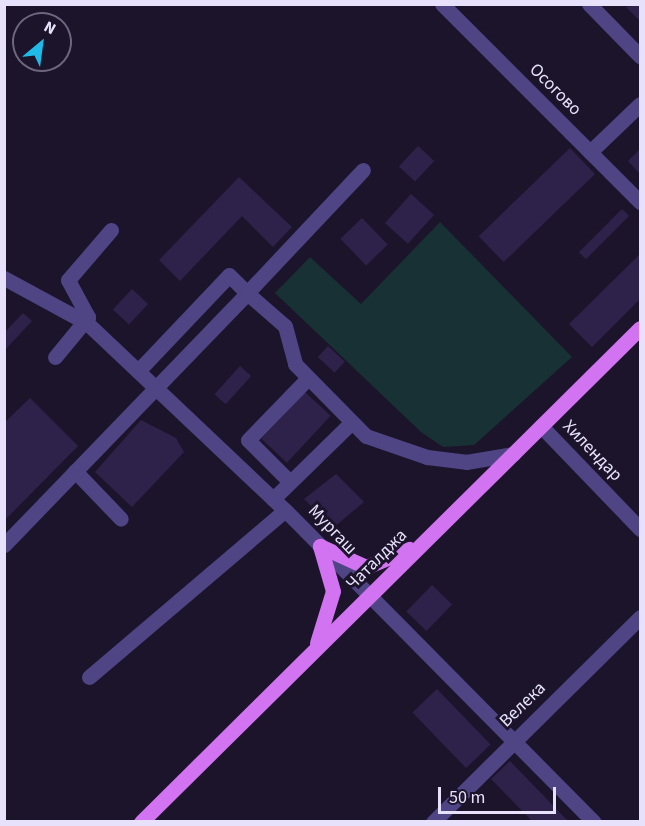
<!DOCTYPE html>
<meta charset="utf-8">
<style>
body{margin:0}
#map{position:relative;width:645px;height:826px;overflow:hidden;background:#1b142a;font-family:"Source Sans 3",sans-serif}
div>[style]{position:absolute}
[style*='--x']{left:calc(var(--x)*1px);top:calc(var(--y)*1px);width:calc(var(--w)*1px);rotate:calc(var(--a)*1deg)}
.green>*{inset:0;background:#183134}
.building>*{inset:0;background:#2f224a;transform-origin:0 0}
.minor>*{height:15px;margin:-7.5px;padding:0 7.5px;transform-origin:7.5px;border-radius:7.5px;background:#4f4484}
.major>*{height:15px;margin:-7.5px;padding:0 7.5px;transform-origin:7.5px;border-radius:7.5px;background:#d273f1}
span{translate:-50% -50%;white-space:nowrap;text-align:center;line-height:1.15;-webkit-text-stroke:6px #1b142a;paint-order:stroke}
.street-label{font-size:18px;color:#e8e1fc}
.frame{position:absolute;inset:0;border:6px solid #e8e1fc;pointer-events:none}
.north{position:absolute;left:12px;top:12px;width:60px;height:60px;box-sizing:border-box;background:#1b142a;border:2px solid #6d667e;border-radius:50%;rotate:29deg;font-size:16px;font-weight:700;line-height:24px;text-align:center;color:#e8e1fc}
.north::after{content:'';display:block;margin:auto;width:21px;height:27px;background:#20bae8;clip-path:polygon(50% 0,100% 100%,50% 72%,0 100%)}
.scale{position:absolute;left:438px;top:787px;width:118px;height:27px;box-sizing:border-box;border:3px solid #e8e1fc;border-top:0;padding-left:8px;font-size:18px;line-height:21px;white-space:nowrap;color:#e8e1fc;-webkit-text-stroke:4px #1b142a;paint-order:stroke}
</style>
<div id="map">
<div class="green">
<i style="clip-path:polygon(440px 222px,572px 357px,474px 445px,443px 447px,421px 432px,275px 293px,310px 257px,361px 304px)"></i>
</div>
<div class="building">
<i style="clip-path:polygon(640px 4px,640px 21px,626px 7px)"></i>
<i style="left:418px;top:146px;width:22px;height:28px;rotate:43deg"></i>
<i style="left:570px;top:148px;width:36px;height:127px;rotate:46deg"></i>
<i style="clip-path:polygon(640px 149px,640px 174px,628px 161px)"></i>
<i style="clip-path:polygon(239px 177px,292px 227px,273px 247px,242px 216px,180px 281px,159px 260px)"></i>
<i style="left:411px;top:194px;width:31px;height:39px;rotate:42deg"></i>
<i style="left:622px;top:209px;width:10px;height:61px;rotate:45deg"></i>
<i style="left:362px;top:218px;width:37px;height:30px;rotate:46deg"></i>
<i style="clip-path:polygon(640px 254px,640px 299px,592px 347px,569px 324px)"></i>
<i style="left:132px;top:289px;width:22px;height:28px;rotate:43deg"></i>
<i style="clip-path:polygon(23px 313px,32px 321px,4px 351px,4px 333px)"></i>
<i style="left:328px;top:346px;width:23px;height:15px;rotate:43deg"></i>
<i style="left:240px;top:366px;width:15px;height:38px;rotate:42deg"></i>
<i style="left:305px;top:392px;width:35px;height:64px;rotate:43deg"></i>
<i style="clip-path:polygon(30px 398px,78px 446px,4px 521px,4px 423px)"></i>
<i style="clip-path:polygon(141px 420px,176px 438px,184px 452px,132px 507px,95px 472px)"></i>
<i style="clip-path:polygon(336px 474px,364px 502px,333px 528px,304px 499px)"></i>
<i style="left:432px;top:585px;width:28px;height:37px;rotate:44deg"></i>
<i style="left:437px;top:689px;width:77px;height:34px;rotate:46deg"></i>
<i style="clip-path:polygon(510px 761px,569px 822px,533px 822px,491px 779px)"></i>
</div>
<div class="minor">
<i style="--x:442;--y:4;--w:280;--a:45"></i>
<i style="--x:589;--y:4;--w:73;--a:45.6"></i>
<i style="--x:590;--y:152;--w:69;--a:-43.8"></i>
<i style="--x:4;--y:278;--w:94;--a:28.5"></i>
<i style="--x:87;--y:323;--w:272;--a:43.4"></i>
<i style="--x:285;--y:510;--w:439;--a:45.3"></i>
<i style="--x:55;--y:357;--w:52;--a:-50.5"></i>
<i style="--x:88;--y:317;--w:42;--a:-118.4"></i>
<i style="--x:68;--y:280;--w:66;--a:-49.3"></i>
<i style="--x:138;--y:371;--w:132;--a:-46.5"></i>
<i style="--x:229;--y:275;--w:25;--a:45"></i>
<i style="--x:247;--y:293;--w:169;--a:-46.7"></i>
<i style="--x:541;--y:426;--w:143;--a:46.1"></i>
<i style="--x:75;--y:471;--w:66;--a:46.2"></i>
<i style="--x:290;--y:482;--w:59;--a:-135"></i>
<i style="--x:248;--y:440;--w:86;--a:-45.9"></i>
<i style="--x:273;--y:499;--w:110;--a:-44.3"></i>
<i style="--x:4;--y:545;--w:350;--a:-46"></i>
<i style="--x:247;--y:293;--w:50;--a:41"></i>
<i style="--x:285;--y:326;--w:39;--a:75"></i>
<i style="--x:295;--y:364;--w:101;--a:45.4"></i>
<i style="--x:366;--y:436;--w:65;--a:19"></i>
<i style="--x:427;--y:457;--w:39;--a:7"></i>
<i style="--x:466;--y:462;--w:48;--a:-9.7"></i>
<i style="--x:89;--y:677;--w:257;--a:-40.4"></i>
<i style="--x:433;--y:822;--w:291;--a:-44.7"></i>
</div>
<div class="major">
<i style="--x:320;--y:546;--w:51;--a:24.5"></i>
<i style="--x:366;--y:567;--w:47;--a:-22.7"></i>
<i style="--x:317;--y:643;--w:54;--a:-72.9"></i>
<i style="--x:333;--y:591;--w:47;--a:-106.1"></i>
<i style="--x:141;--y:822;--w:702;--a:-44.71"></i>
</div>
<div class="street-label">
<span style="left:555px;top:90px;rotate:45deg">Осогово</span>
<span style="left:592px;top:451px;rotate:46deg">Хилендар</span>
<span style="left:332px;top:530px;rotate:46deg">Мургаш</span>
<span style="left:377px;top:560px;rotate:-45deg">Чаталджа</span>
<span style="left:523px;top:705px;rotate:-44deg">Велека</span>
</div>
<div class="frame"></div>
<div class="north">N</div>
<div class="scale">50 m</div>
</div>
